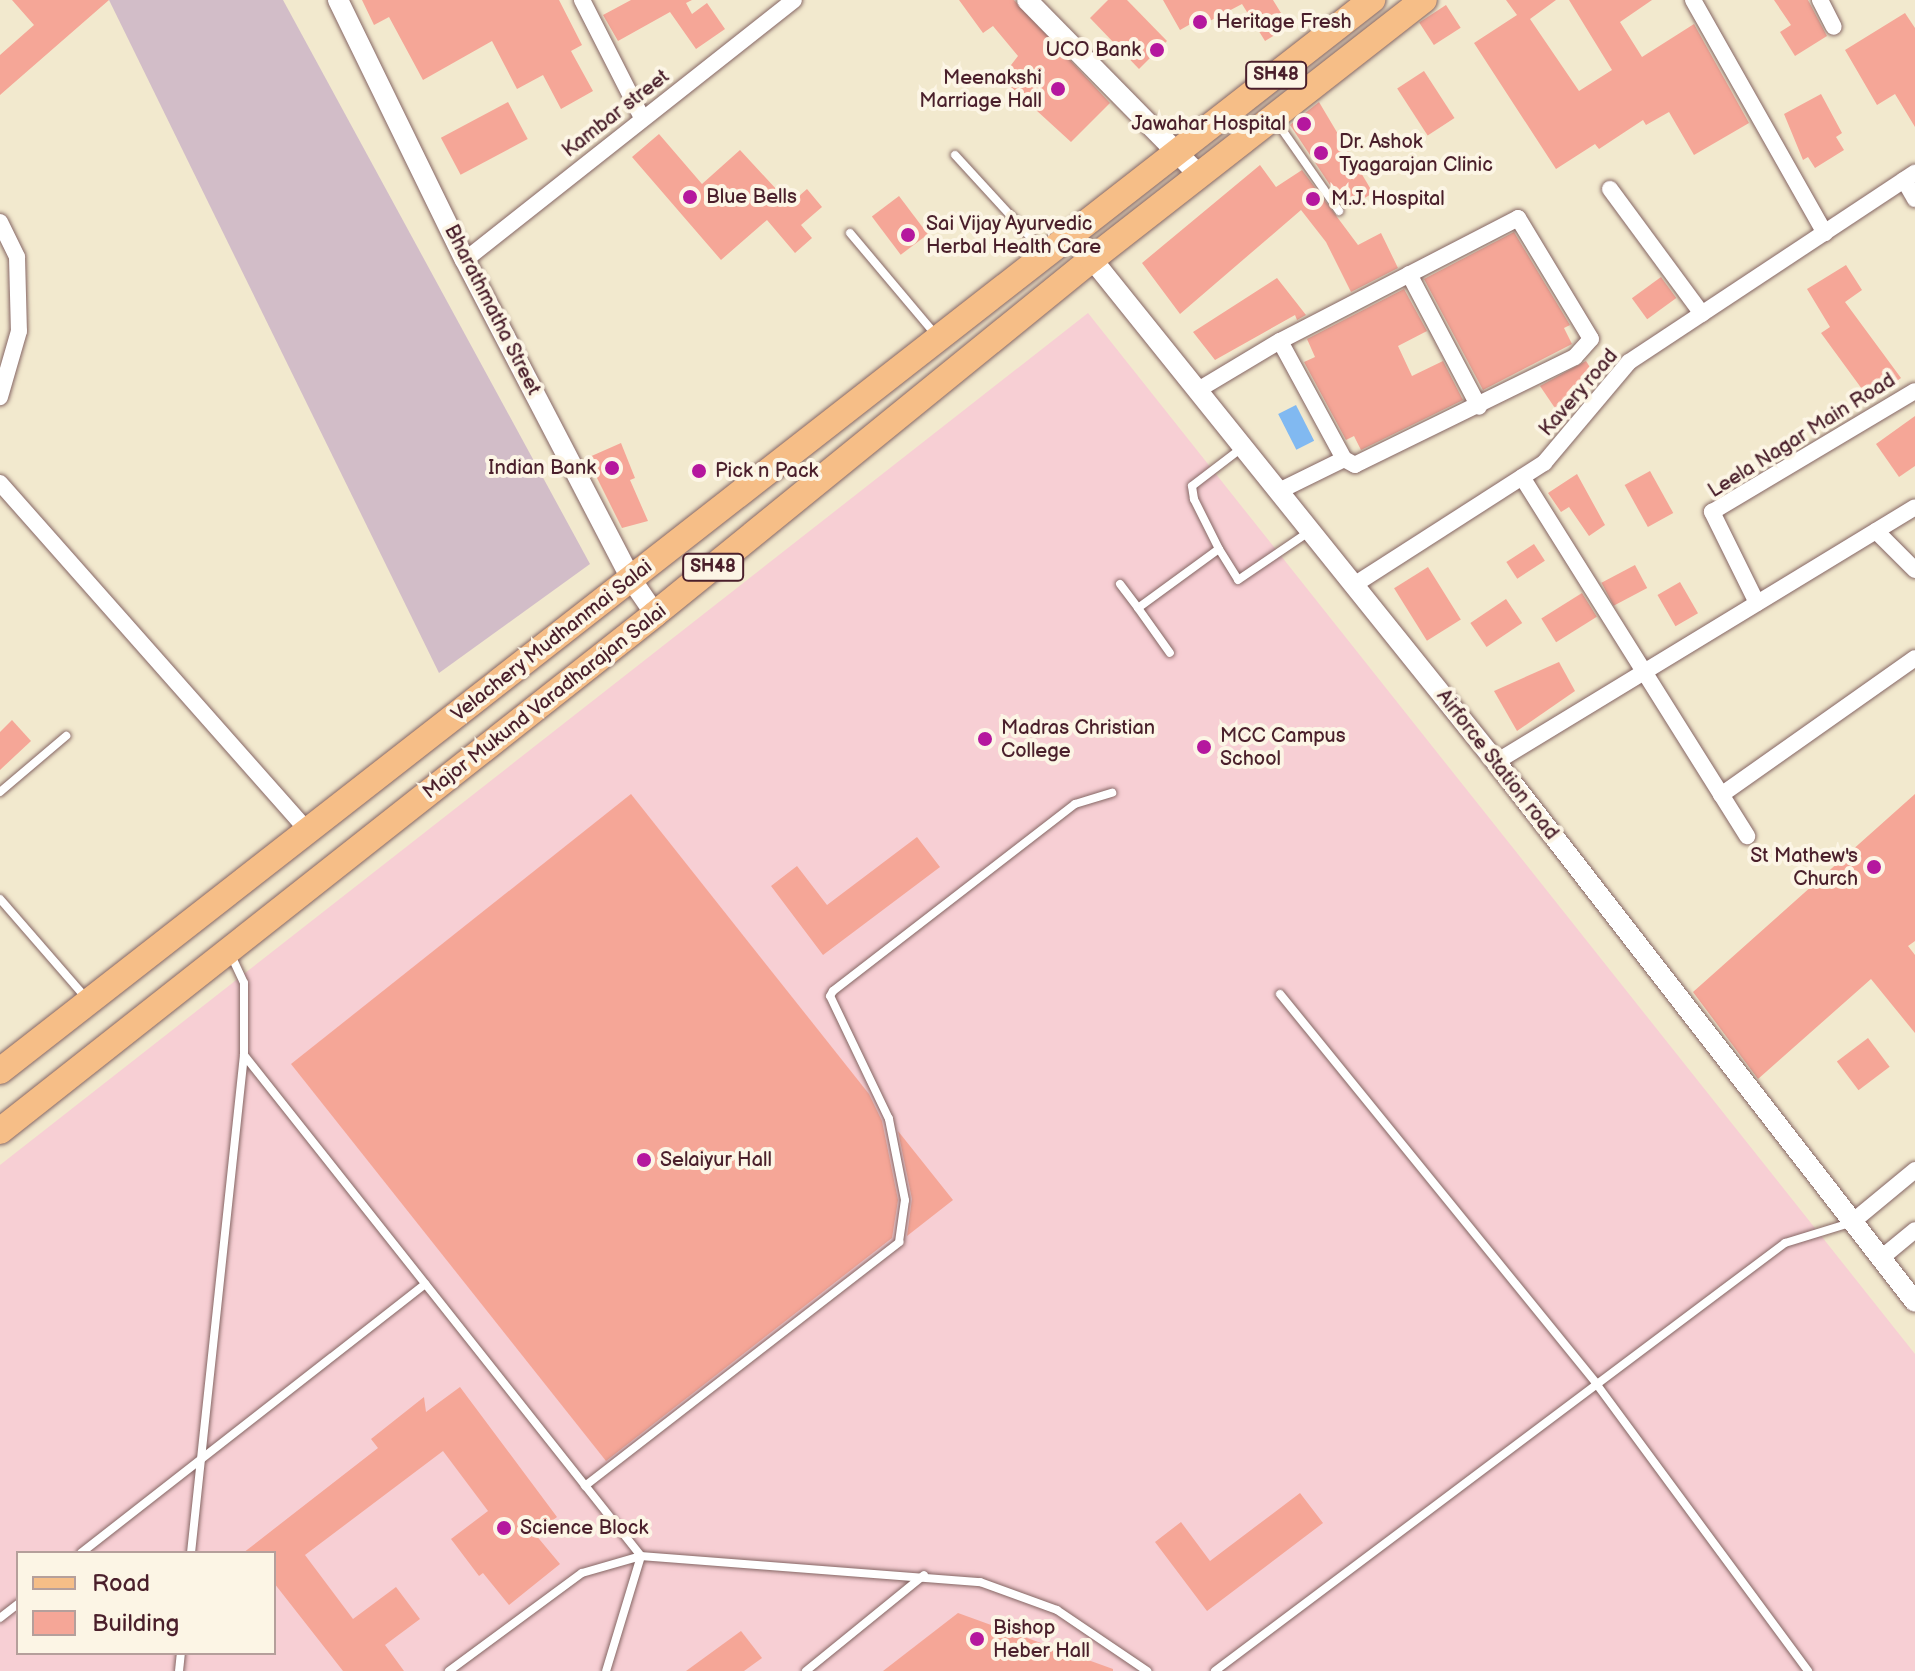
<!DOCTYPE html>
<style>
body{margin:0}
#map{position:relative;width:1915px;height:1671px;overflow:hidden;background:#f2e9ce;font-family:"Balsamiq Sans",sans-serif}
div>[style]{position:absolute}
[style*='--x']{left:calc(var(--x)*1px);top:calc(var(--y)*1px);width:calc(var(--w)*1px);rotate:calc(var(--a)*1deg)}
.built>*{inset:0;background:#f7cfd4}
.industrial>*{inset:0;background:#d2bdc8}
.water>*{inset:0;background:#81b9f1;transform-origin:0 0}
.building>*{inset:0;background:#f5a697;transform-origin:0 0}
.roads{filter:drop-shadow(0 0 2px #856664) drop-shadow(0 0 2px #856664)}
.service>*{height:8px;margin:-4px;padding:0 4px;transform-origin:4px;border-radius:4px;background:#fff}
.minor>*{height:16px;margin:-8px;padding:0 8px;transform-origin:8px;border-radius:8px;background:#fff}
.tertiary>*{height:20px;margin:-10px;padding:0 10px;transform-origin:10px;border-radius:10px;background:#fff}
.primary>*{height:26px;margin:-13px;padding:0 13px;transform-origin:13px;border-radius:13px;background:#f6be87}
.dots>*{width:22px;height:22px;translate:-50% -50%;box-sizing:border-box;border:4px solid #fcf5e5;border-radius:50%}
span{translate:-50% -50%;white-space:nowrap;text-align:center;line-height:1.15;-webkit-text-stroke:8px #fcf5e5;paint-order:stroke}
.shield-label span{padding:2px 6px;background:#fcf5e5;border:2px solid;border-radius:6px;-webkit-text-stroke-width:0}
.shield-label{font-size:18px;color:#4a1f2b;font-weight:700}
.poi-label{font-size:20px;color:#4a1f2b}
.left{translate:0 -50%;text-align:left}
.right{translate:-100% -50%;text-align:right}
.street-label{font-size:20px;color:#4a1f2b}
.legend{position:absolute;left:16px;top:1551px;width:260px;height:104px;box-sizing:border-box;background:#fcf5e5;border:2px solid #b59f9b;margin:0;padding:10px 14px;list-style:none;font-size:24px;color:#4a1f2b}
.legend li{display:flex;align-items:center;gap:16px;height:40px}
.legend b{width:40px;border:2px solid #b59f9b}
</style>
<div id="map">
<div class="built">
<i style="clip-path:polygon(evenodd,1088px 313px,1915px 1354px,1915px 1671px,0 1671px,0 1165px,1088px 313px,18px 1553px,274px 1553px,274px 1653px,18px 1653px,18px 1553px)"></i>
</div>
<div class="industrial">
<i style="clip-path:polygon(109px 0,283px 0,590px 564px,439px 673px)"></i>
</div>
<div class="water">
<i style="left:1296px;top:405px;width:40px;height:20px;rotate:63deg"></i>
</div>
<div class="building">
<i style="clip-path:polygon(12px 0,109px 0,0 95px,0 55px,34px 25px)"></i>
<i style="clip-path:polygon(362px 0,559px 0,582px 45px,571px 51px,593px 91px,561px 109px,543px 75px,517px 89px,492px 41px,423px 80px,389px 17px,374px 25px)"></i>
<i style="clip-path:polygon(631px 0,692px 0,686px 3px,692px 14px,707px 3px,725px 29px,696px 49px,670px 12px,618px 41px,603px 15px)"></i>
<i style="clip-path:polygon(959px 0,1014px 0,1110px 103px,1071px 142px,1001px 78px,1018px 56px,993px 26px,983px 33px)"></i>
<i style="clip-path:polygon(1108px 0,1127px 0,1167px 41px,1139px 69px,1090px 18px)"></i>
<i style="clip-path:polygon(1163px 0,1273px 0,1289px 26px,1265px 41px,1242px 4px,1204px 24px,1201px 18px,1180px 30px)"></i>
<i style="clip-path:polygon(1506px 0,1556px 0,1530px 19px,1579px 91px,1612px 70px,1569px 0,1652px 0,1620px 22px,1642px 57px,1694px 24px,1749px 123px,1694px 155px,1669px 112px,1646px 125px,1643px 120px,1599px 149px,1595px 144px,1556px 169px,1474px 43px,1517px 15px)"></i>
<i style="clip-path:polygon(1774px 0,1808px 0,1827px 36px,1795px 56px,1780px 32px,1791px 25px)"></i>
<i style="left:1446px;top:5px;width:27px;height:32px;rotate:57deg"></i>
<i style="clip-path:polygon(1905px 13px,1915px 28px,1915px 127px,1895px 94px,1877px 105px,1845px 50px)"></i>
<i style="left:1424px;top:71px;width:56px;height:32px;rotate:57deg"></i>
<i style="clip-path:polygon(1821px 94px,1842px 133px,1836px 137px,1844px 150px,1815px 168px,1808px 157px,1803px 160px,1784px 114px)"></i>
<i style="left:508px;top:102px;width:42px;height:76px;rotate:62deg"></i>
<i style="clip-path:polygon(1319px 102px,1373px 193px,1346px 209px,1290px 125px)"></i>
<i style="clip-path:polygon(659px 134px,702px 184px,740px 150px,790px 204px,807px 189px,822px 207px,801px 225px,812px 238px,795px 253px,767px 220px,721px 260px,632px 157px)"></i>
<i style="clip-path:polygon(1260px 165px,1276px 187px,1302px 170px,1358px 245px,1381px 233px,1398px 268px,1351px 292px,1326px 242px,1301px 210px,1180px 314px,1142px 263px)"></i>
<i style="left:899px;top:196px;width:48px;height:34px;rotate:53deg"></i>
<i style="clip-path:polygon(1514px 232px,1570px 325px,1564px 328px,1572px 344px,1483px 390px,1424px 279px)"></i>
<i style="clip-path:polygon(1846px 265px,1862px 290px,1845px 302px,1901px 378px,1870px 400px,1821px 333px,1830px 327px,1807px 289px)"></i>
<i style="left:1661px;top:277px;width:26px;height:36px;rotate:54deg"></i>
<i style="clip-path:polygon(1277px 278px,1306px 315px,1297px 320px,1295px 315px,1215px 360px,1193px 332px)"></i>
<i style="clip-path:polygon(1404px 289px,1427px 331px,1398px 346px,1412px 376px,1443px 361px,1463px 400px,1361px 450px,1354px 436px,1346px 440px,1304px 362px,1315px 357px,1307px 339px)"></i>
<i style="clip-path:polygon(1586px 361px,1597px 378px,1575px 409px,1561px 417px,1540px 386px)"></i>
<i style="clip-path:polygon(1915px 416px,1915px 466px,1899px 477px,1876px 444px)"></i>
<i style="clip-path:polygon(621px 443px,635px 478px,630px 480px,648px 521px,622px 528px,587px 458px)"></i>
<i style="left:1650px;top:471px;width:48px;height:29px;rotate:61deg"></i>
<i style="clip-path:polygon(1577px 474px,1605px 525px,1589px 536px,1569px 507px,1561px 512px,1548px 493px)"></i>
<i style="left:1534px;top:544px;width:20px;height:33px;rotate:57deg"></i>
<i style="left:1635px;top:565px;width:26px;height:38px;rotate:62deg"></i>
<i style="left:1428px;top:567px;width:62px;height:40px;rotate:58deg"></i>
<i style="left:1680px;top:582px;width:36px;height:26px;rotate:60deg"></i>
<i style="left:1582px;top:593px;width:28px;height:48px;rotate:58deg"></i>
<i style="left:1506px;top:599px;width:29px;height:43px;rotate:56deg"></i>
<i style="clip-path:polygon(1559px 662px,1575px 691px,1517px 731px,1494px 691px)"></i>
<i style="clip-path:polygon(12px 720px,31px 741px,0 770px,0 732px)"></i>
<i style="clip-path:polygon(631px 794px,869px 1094px,882px 1121px,898px 1200px,892px 1238px,606px 1461px,291px 1064px)"></i>
<i style="clip-path:polygon(1915px 794px,1915px 941px,1908px 946px,1915px 955px,1915px 1033px,1871px 979px,1758px 1079px,1693px 992px)"></i>
<i style="clip-path:polygon(917px 837px,940px 867px,823px 955px,771px 886px,797px 866px,827px 905px)"></i>
<i style="left:1868px;top:1038px;width:36px;height:39px;rotate:53deg"></i>
<i style="clip-path:polygon(898px 1131px,953px 1200px,907px 1236px,912px 1199px)"></i>
<i style="clip-path:polygon(460px 1387px,557px 1517px,535px 1534px,560px 1564px,509px 1605px,483px 1573px,479px 1576px,451px 1539px,488px 1511px,443px 1451px,305px 1555px,353px 1619px,396px 1587px,420px 1619px,385px 1645px,404px 1671px,343px 1671px,274px 1583px,274px 1553px,243px 1553px,378px 1448px,371px 1439px,424px 1397px,426px 1412px)"></i>
<i style="clip-path:polygon(1300px 1493px,1323px 1523px,1207px 1611px,1155px 1542px,1181px 1522px,1210px 1561px)"></i>
<i style="clip-path:polygon(958px 1613px,1113px 1669px,1113px 1671px,883px 1671px)"></i>
<i style="clip-path:polygon(741px 1631px,762px 1658px,744px 1671px,686px 1671px)"></i>
</div>
<div class="roads">
<div class="service">
<i style="--x:1276;--y:121;--w:110;--a:55"></i>
<i style="--x:955;--y:155;--w:129;--a:47.5"></i>
<i style="--x:850;--y:233;--w:132;--a:49.9"></i>
<i style="--x:1219;--y:549;--w:56;--a:-116.6"></i>
<i style="--x:1194;--y:499;--w:13;--a:-99"></i>
<i style="--x:1192;--y:486;--w:64;--a:-37.4"></i>
<i style="--x:1120;--y:584;--w:30;--a:53"></i>
<i style="--x:1138;--y:608;--w:100;--a:-36.1"></i>
<i style="--x:1219;--y:549;--w:36;--a:58"></i>
<i style="--x:1238;--y:580;--w:87;--a:-34.2"></i>
<i style="--x:1138;--y:608;--w:55;--a:54.6"></i>
<i style="--x:0;--y:792;--w:87;--a:-40.3"></i>
<i style="--x:0;--y:899;--w:131;--a:49"></i>
<i style="--x:230;--y:953;--w:33;--a:65"></i>
<i style="--x:244;--y:983;--w:72;--a:90"></i>
<i style="--x:244;--y:1055;--w:639;--a:51.61"></i>
<i style="--x:641;--y:1556;--w:120;--a:106.9"></i>
<i style="--x:1280;--y:994;--w:500;--a:50.9"></i>
<i style="--x:1595;--y:1382;--w:359;--a:53.6"></i>
<i style="--x:585;--y:1486;--w:398;--a:-37.8"></i>
<i style="--x:899;--y:1242;--w:42;--a:-81.9"></i>
<i style="--x:905;--y:1200;--w:83;--a:-101.2"></i>
<i style="--x:889;--y:1119;--w:136;--a:-115.6"></i>
<i style="--x:830;--y:996;--w:6;--a:-59"></i>
<i style="--x:833;--y:991;--w:306;--a:-37.7"></i>
<i style="--x:1075;--y:804;--w:39;--a:-17"></i>
<i style="--x:81;--y:1553;--w:437;--a:-38"></i>
<i style="--x:191;--y:1553;--w:501;--a:-83.93"></i>
<i style="--x:0;--y:1618;--w:23;--a:-38"></i>
<i style="--x:179;--y:1671;--w:18;--a:-84"></i>
<i style="--x:449;--y:1671;--w:165;--a:-36.4"></i>
<i style="--x:582;--y:1573;--w:61;--a:-16.1"></i>
<i style="--x:641;--y:1556;--w:340;--a:4.4"></i>
<i style="--x:980;--y:1582;--w:82;--a:20"></i>
<i style="--x:1057;--y:1610;--w:109;--a:34.1"></i>
<i style="--x:806;--y:1671;--w:152;--a:-39.1"></i>
<i style="--x:1215;--y:1671;--w:713;--a:-36.9"></i>
<i style="--x:1785;--y:1243;--w:68;--a:-17.1"></i>
</div>
<div class="minor">
<i style="--x:582;--y:0;--w:132;--a:63"></i>
<i style="--x:1693;--y:0;--w:268;--a:60.5"></i>
<i style="--x:1820;--y:0;--w:30;--a:63"></i>
<i style="--x:1904;--y:180;--w:22;--a:60"></i>
<i style="--x:1610;--y:189;--w:155;--a:53.6"></i>
<i style="--x:0;--y:222;--w:39;--a:64"></i>
<i style="--x:17;--y:257;--w:74;--a:88.5"></i>
<i style="--x:19;--y:331;--w:69;--a:106.1"></i>
<i style="--x:465;--y:260;--w:419;--a:-38.3"></i>
<i style="--x:1409;--y:274;--w:150;--a:62.2"></i>
<i style="--x:1198;--y:390;--w:96;--a:-30.9"></i>
<i style="--x:1280;--y:341;--w:268;--a:-27.3"></i>
<i style="--x:1518;--y:218;--w:141;--a:58.9"></i>
<i style="--x:1591;--y:339;--w:24;--a:132"></i>
<i style="--x:1575;--y:357;--w:245;--a:153.9"></i>
<i style="--x:1355;--y:465;--w:13;--a:-151"></i>
<i style="--x:1344;--y:459;--w:134;--a:-118.5"></i>
<i style="--x:1522;--y:477;--w:424;--a:57.9"></i>
<i style="--x:0;--y:483;--w:466;--a:48.5"></i>
<i style="--x:1279;--y:491;--w:72;--a:-26.2"></i>
<i style="--x:1876;--y:531;--w:55;--a:45"></i>
<i style="--x:1354;--y:585;--w:226;--a:-32.7"></i>
<i style="--x:1544;--y:463;--w:132;--a:-49.9"></i>
<i style="--x:1629;--y:362;--w:343;--a:-33.5"></i>
<i style="--x:1757;--y:603;--w:102;--a:-116.3"></i>
<i style="--x:1712;--y:512;--w:236;--a:-30.8"></i>
<i style="--x:1496;--y:762;--w:490;--a:-31.3"></i>
<i style="--x:1721;--y:795;--w:237;--a:-35.2"></i>
<i style="--x:1851;--y:1223;--w:83;--a:-39.6"></i>
<i style="--x:1880;--y:1259;--w:45;--a:-39.6"></i>
</div>
<div class="tertiary">
<i style="--x:338;--y:0;--w:289;--a:64"></i>
<i style="--x:465;--y:260;--w:360;--a:62.5"></i>
<i style="--x:631;--y:579;--w:42;--a:55.6"></i>
<i style="--x:1027;--y:0;--w:245;--a:45.5"></i>
<i style="--x:1071;--y:233;--w:679;--a:51.22"></i>
<i style="--x:1496;--y:762;--w:683;--a:52.19"></i>
</div>
<div class="primary">
<i style="--x:0;--y:1071;--w:1741;--a:-37.98"></i>
<i style="--x:0;--y:1131;--w:834;--a:-38.28"></i>
<i style="--x:655;--y:614;--w:563;--a:-39.09"></i>
<i style="--x:1092;--y:259;--w:421;--a:-38"></i>
</div>
</div>
<div class="dots">
<i style="left:1200px;top:22px;background:#b5179e"></i>
<i style="left:1157px;top:50px;background:#b5179e"></i>
<i style="left:1058px;top:89px;background:#b5179e"></i>
<i style="left:1304px;top:124px;background:#b5179e"></i>
<i style="left:1321px;top:153px;background:#b5179e"></i>
<i style="left:690px;top:197px;background:#b5179e"></i>
<i style="left:1313px;top:199px;background:#b5179e"></i>
<i style="left:908px;top:235px;background:#b5179e"></i>
<i style="left:612px;top:468px;background:#b5179e"></i>
<i style="left:699px;top:471px;background:#b5179e"></i>
<i style="left:985px;top:739px;background:#b5179e"></i>
<i style="left:1204px;top:747px;background:#b5179e"></i>
<i style="left:1874px;top:867px;background:#b5179e"></i>
<i style="left:644px;top:1160px;background:#b5179e"></i>
<i style="left:504px;top:1528px;background:#b5179e"></i>
<i style="left:977px;top:1639px;background:#b5179e"></i>
</div>
<div class="shield-label">
<span style="left:1276px;top:75px">SH48</span>
<span style="left:713px;top:567px">SH48</span>
</div>
<div class="poi-label">
<span class="left" style="left:1216px;top:22px">Heritage Fresh</span>
<span class="right" style="left:1141px;top:50px">UCO Bank</span>
<span class="right" style="left:1042px;top:90px">Meenakshi<br>Marriage Hall</span>
<span class="right" style="left:1286px;top:124px">Jawahar Hospital</span>
<span class="left" style="left:1339px;top:154px">Dr. Ashok<br>Tyagarajan Clinic</span>
<span class="left" style="left:706px;top:197px">Blue Bells</span>
<span class="left" style="left:1331px;top:199px">M.J. Hospital</span>
<span class="left" style="left:926px;top:236px">Sai Vijay Ayurvedic<br>Herbal Health Care</span>
<span class="right" style="left:596px;top:468px">Indian Bank</span>
<span class="left" style="left:715px;top:471px">Pick n Pack</span>
<span class="left" style="left:1001px;top:740px">Madras Christian<br>College</span>
<span class="left" style="left:1220px;top:748px">MCC Campus<br>School</span>
<span class="right" style="left:1858px;top:868px">St Mathew's<br>Church</span>
<span class="left" style="left:660px;top:1160px">Selaiyur Hall</span>
<span class="left" style="left:520px;top:1528px">Science Block</span>
<span class="left" style="left:993px;top:1640px">Bishop<br>Heber Hall</span>
</div>
<div class="street-label">
<span style="left:616px;top:114px;rotate:-38deg">Kambar street</span>
<span style="left:492px;top:310px;rotate:63deg">Bharathmatha Street</span>
<span style="left:1579px;top:393px;rotate:-49deg">Kavery road</span>
<span style="left:1802px;top:436px;rotate:-32deg">Leela Nagar Main Road</span>
<span style="left:552px;top:641px;rotate:-38deg">Velachery Mudhanmai Salai</span>
<span style="left:545px;top:702px;rotate:-38deg">Major Mukund Varadharajan Salai</span>
<span style="left:1497px;top:765px;rotate:52deg">Airforce Station road</span>
</div>
<ul class="legend">
<li><b style="height:10px;background:#f6be87"></b>Road</li>
<li><b style="height:22px;background:#f5a697"></b>Building</li>
</ul>
</div>
